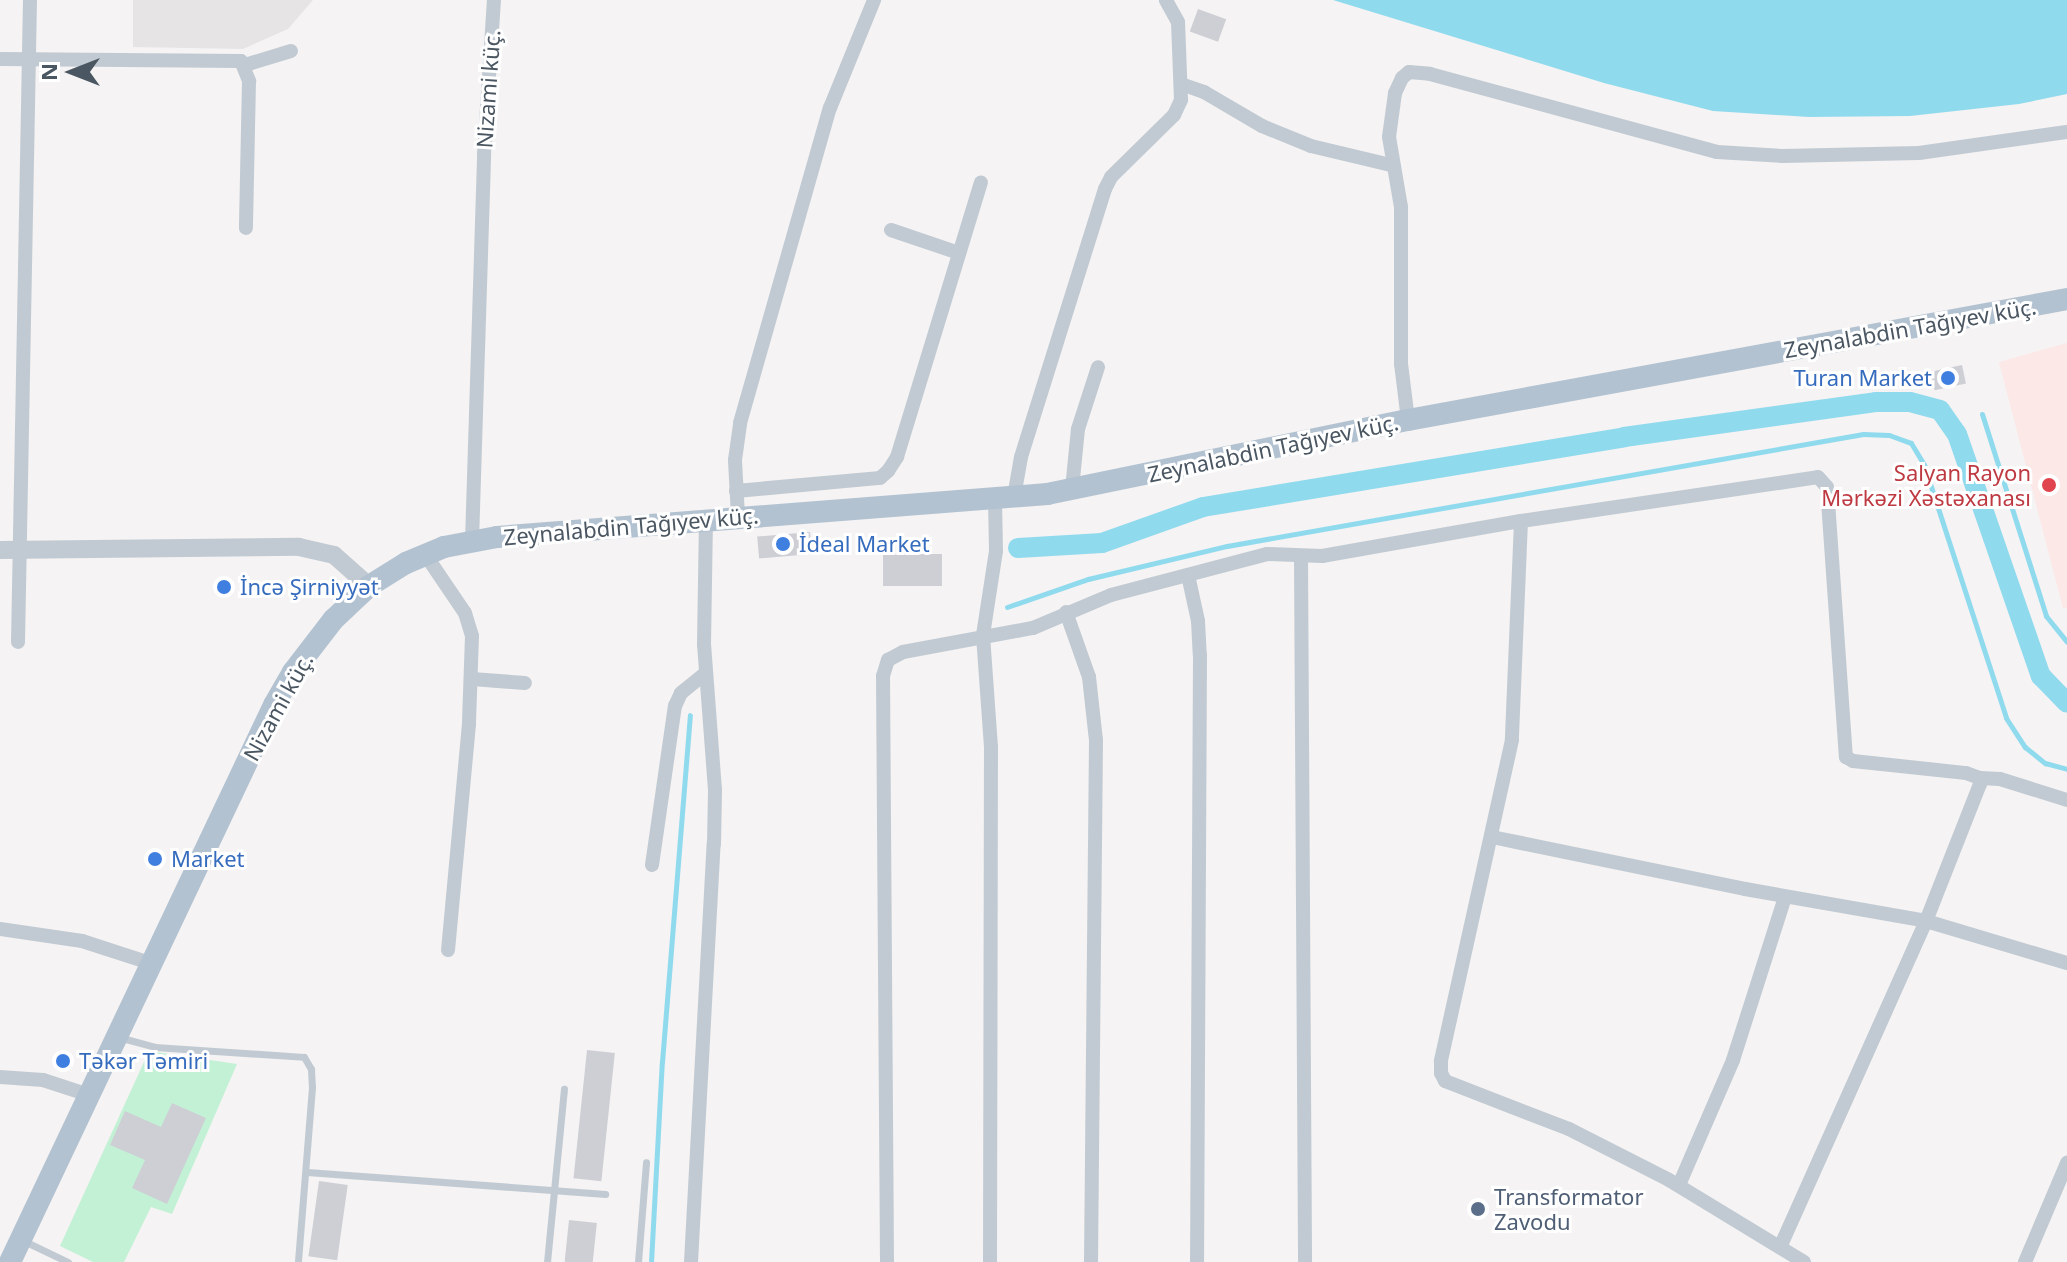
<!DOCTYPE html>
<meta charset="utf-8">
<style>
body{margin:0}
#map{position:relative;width:2067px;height:1262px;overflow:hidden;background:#f5f3f3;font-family:"Noto Sans",sans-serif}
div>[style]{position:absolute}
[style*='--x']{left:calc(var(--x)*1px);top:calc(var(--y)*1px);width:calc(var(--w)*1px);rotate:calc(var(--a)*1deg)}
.education>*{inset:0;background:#e6e4e5}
.medical>*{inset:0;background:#fce8e6}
.green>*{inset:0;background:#c3f1d5}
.water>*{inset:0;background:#90daee}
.stream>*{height:5px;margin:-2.5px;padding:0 2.5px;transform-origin:2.5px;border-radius:2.5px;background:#90daee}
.canal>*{height:20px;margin:-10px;padding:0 10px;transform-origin:10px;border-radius:10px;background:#90daee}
.building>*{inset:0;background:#cdcfd5;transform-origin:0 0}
.service>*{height:7px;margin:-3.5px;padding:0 3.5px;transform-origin:3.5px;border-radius:3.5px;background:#c1cad2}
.minor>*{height:14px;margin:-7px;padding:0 7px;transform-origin:7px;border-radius:7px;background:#c1cad2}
.tertiary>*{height:18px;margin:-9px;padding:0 9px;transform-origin:9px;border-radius:9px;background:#c1cad2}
.primary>*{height:22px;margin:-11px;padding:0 11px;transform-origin:11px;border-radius:11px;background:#b3c2d1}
.dots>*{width:22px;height:22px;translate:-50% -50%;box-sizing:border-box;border:4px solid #fff;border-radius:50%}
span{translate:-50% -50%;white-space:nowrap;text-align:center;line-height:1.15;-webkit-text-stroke:6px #fff;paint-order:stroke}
.street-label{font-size:22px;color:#4a5661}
.shop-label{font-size:22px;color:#366cbe}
.right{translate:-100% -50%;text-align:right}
.left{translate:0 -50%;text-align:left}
.health-label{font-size:22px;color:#be3a42}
.service-label{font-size:22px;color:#4e5e75}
.north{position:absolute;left:32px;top:32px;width:80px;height:80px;-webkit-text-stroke:6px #fff;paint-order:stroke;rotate:270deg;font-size:22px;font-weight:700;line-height:32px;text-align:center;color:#4a5661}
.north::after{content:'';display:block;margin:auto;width:28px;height:36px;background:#4a5661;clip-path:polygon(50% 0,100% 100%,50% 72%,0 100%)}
</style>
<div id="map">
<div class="education">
<i style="clip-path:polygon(133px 0,313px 0,288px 29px,243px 49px,133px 47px)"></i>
</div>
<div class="medical">
<i style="clip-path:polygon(2067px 343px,2067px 608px,2063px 608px,1999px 362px)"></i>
</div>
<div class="green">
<i style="clip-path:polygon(149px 1051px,237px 1064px,172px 1214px,151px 1207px,124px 1262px,93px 1262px,60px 1246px)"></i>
</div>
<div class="water">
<i style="clip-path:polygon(1333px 0,2067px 0,2067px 94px,2019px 104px,1910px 116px,1809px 117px,1713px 111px,1604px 83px)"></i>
</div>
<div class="stream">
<i style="--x:1982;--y:414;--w:212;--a:72.4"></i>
<i style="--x:2046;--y:616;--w:33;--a:51"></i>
<i style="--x:1007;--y:607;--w:86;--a:-19.1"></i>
<i style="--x:1088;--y:579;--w:143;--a:-13.4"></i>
<i style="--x:1227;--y:546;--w:646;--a:-9.99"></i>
<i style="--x:1863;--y:434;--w:26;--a:2"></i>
<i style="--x:1889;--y:435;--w:23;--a:20"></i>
<i style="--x:1911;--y:443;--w:26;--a:59"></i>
<i style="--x:1924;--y:465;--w:266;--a:72"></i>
<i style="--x:2006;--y:718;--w:35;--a:57"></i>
<i style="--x:2025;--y:747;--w:26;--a:39"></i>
<i style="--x:2045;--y:763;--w:23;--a:15"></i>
<i style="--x:651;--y:1262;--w:200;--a:-86.9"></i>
<i style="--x:662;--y:1062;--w:348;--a:-85.4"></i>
</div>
<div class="canal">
<i style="--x:1018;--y:548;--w:84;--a:-3.4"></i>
<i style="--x:1102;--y:543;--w:107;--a:-19.6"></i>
<i style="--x:1203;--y:507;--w:427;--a:-9.4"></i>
<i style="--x:1624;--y:437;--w:254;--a:-7.9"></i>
<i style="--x:1876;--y:402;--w:34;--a:0"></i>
<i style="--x:1910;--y:402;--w:31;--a:15"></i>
<i style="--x:1940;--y:410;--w:29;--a:55"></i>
<i style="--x:1957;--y:434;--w:256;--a:70.9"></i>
<i style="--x:2041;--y:676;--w:37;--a:46"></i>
</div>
<div class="building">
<i style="left:1198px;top:9px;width:30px;height:24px;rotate:20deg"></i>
<i style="left:1962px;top:365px;width:19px;height:32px;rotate:78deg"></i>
<i style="left:810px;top:532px;width:22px;height:53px;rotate:85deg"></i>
<i style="left:883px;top:554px;width:59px;height:32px"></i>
<i style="left:587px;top:1050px;width:28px;height:129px;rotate:6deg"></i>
<i style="clip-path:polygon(172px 1103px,206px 1118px,167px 1204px,132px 1188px,145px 1160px,110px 1145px,125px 1111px,161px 1127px)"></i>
<i style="left:319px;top:1181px;width:29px;height:76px;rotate:8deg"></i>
<i style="left:569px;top:1220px;width:28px;height:42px;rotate:6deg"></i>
</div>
<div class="service">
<i style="--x:122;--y:1038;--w:34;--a:15"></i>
<i style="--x:155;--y:1047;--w:149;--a:3.8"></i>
<i style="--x:304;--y:1057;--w:14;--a:60"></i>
<i style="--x:311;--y:1069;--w:18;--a:87"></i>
<i style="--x:312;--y:1087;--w:176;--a:94.6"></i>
<i style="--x:307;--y:1172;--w:299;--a:4.2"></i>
<i style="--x:22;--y:1240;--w:51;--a:25.6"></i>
<i style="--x:547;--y:1262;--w:174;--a:-84.4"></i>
<i style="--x:638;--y:1262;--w:100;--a:-85.4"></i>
</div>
<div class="minor">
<i style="--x:0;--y:59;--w:241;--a:0.5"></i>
<i style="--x:241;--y:61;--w:22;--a:68"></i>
<i style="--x:249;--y:81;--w:147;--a:91.2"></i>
<i style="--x:245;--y:65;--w:48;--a:-16.9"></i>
<i style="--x:1181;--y:84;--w:24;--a:19"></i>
<i style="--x:1204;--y:92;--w:67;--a:30.4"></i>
<i style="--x:1262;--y:126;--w:53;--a:22.2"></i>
<i style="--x:1311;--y:146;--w:82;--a:13.4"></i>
<i style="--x:891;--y:230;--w:72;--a:18.7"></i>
<i style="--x:1408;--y:420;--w:56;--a:-97.1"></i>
<i style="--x:1401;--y:364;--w:157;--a:-90"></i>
<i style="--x:1401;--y:207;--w:71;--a:-99.7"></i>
<i style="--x:1389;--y:137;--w:44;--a:-82.2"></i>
<i style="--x:1395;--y:93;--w:17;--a:-65"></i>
<i style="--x:1402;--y:78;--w:9;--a:-41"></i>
<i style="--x:1409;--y:72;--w:21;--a:5"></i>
<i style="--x:1430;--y:74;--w:297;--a:15.2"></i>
<i style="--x:1717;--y:152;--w:65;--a:3.5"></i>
<i style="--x:1782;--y:156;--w:137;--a:-1.3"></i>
<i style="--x:1919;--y:153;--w:149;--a:-8.1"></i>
<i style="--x:1072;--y:489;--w:60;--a:-84.3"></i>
<i style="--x:1078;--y:429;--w:65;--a:-72.1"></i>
<i style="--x:736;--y:491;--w:145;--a:-5.2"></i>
<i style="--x:880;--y:478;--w:11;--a:-41"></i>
<i style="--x:888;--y:471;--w:17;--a:-57"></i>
<i style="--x:897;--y:457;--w:287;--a:-73"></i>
<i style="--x:1014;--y:497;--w:41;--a:-80.1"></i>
<i style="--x:1021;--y:457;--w:281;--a:-72.6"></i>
<i style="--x:1105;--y:189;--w:13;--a:-63"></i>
<i style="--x:1111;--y:177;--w:88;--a:-44.5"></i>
<i style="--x:1174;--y:115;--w:17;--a:-65"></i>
<i style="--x:1181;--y:100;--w:78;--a:-92.2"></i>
<i style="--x:1178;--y:22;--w:25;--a:-119"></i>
<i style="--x:738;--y:516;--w:56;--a:-93.1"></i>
<i style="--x:735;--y:460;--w:37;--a:-82"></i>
<i style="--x:740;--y:423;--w:328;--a:-74.1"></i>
<i style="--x:830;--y:108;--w:117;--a:-67.8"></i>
<i style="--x:1521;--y:521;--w:219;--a:92.4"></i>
<i style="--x:1512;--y:740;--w:329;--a:102.5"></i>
<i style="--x:1441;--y:1061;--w:12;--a:90"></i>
<i style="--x:1441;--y:1073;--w:9;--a:63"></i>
<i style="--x:1445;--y:1081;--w:133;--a:21.2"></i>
<i style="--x:1569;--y:1129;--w:112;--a:27"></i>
<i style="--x:1669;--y:1180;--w:158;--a:31.3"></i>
<i style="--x:472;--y:541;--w:387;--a:-88.2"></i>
<i style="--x:484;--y:154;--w:154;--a:-86.3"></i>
<i style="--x:425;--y:554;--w:71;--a:55.9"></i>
<i style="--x:465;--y:613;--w:24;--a:73"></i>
<i style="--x:472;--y:636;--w:88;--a:92"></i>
<i style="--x:469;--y:724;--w:227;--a:95.3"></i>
<i style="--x:1301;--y:557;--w:705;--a:89.67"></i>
<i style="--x:1188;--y:575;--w:47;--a:77.7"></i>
<i style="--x:1198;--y:621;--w:34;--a:87"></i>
<i style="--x:1200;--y:655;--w:607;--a:90.28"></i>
<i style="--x:1066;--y:612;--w:69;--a:70.5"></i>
<i style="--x:1089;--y:677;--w:63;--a:83.7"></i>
<i style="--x:1096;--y:740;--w:522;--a:90.55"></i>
<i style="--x:18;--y:642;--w:642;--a:-88.93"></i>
<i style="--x:472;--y:679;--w:53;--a:4.3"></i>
<i style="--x:1980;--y:778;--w:20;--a:3"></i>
<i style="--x:2000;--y:779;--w:70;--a:17.4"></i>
<i style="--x:1492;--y:837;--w:258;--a:11.6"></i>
<i style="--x:1745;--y:889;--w:184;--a:10"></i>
<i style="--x:1926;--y:921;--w:147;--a:16.6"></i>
<i style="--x:652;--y:865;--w:161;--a:-81.8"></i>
<i style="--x:675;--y:706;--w:14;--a:-65"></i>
<i style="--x:681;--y:693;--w:32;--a:-39"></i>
<i style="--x:0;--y:929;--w:83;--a:8.3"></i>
<i style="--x:82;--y:941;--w:71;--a:17.9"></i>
<i style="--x:0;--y:1077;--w:43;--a:4"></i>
<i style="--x:43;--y:1080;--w:48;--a:18.1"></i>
<i style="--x:1679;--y:1185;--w:136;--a:-66.6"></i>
<i style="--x:1733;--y:1060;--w:171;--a:-72.3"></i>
<i style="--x:691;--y:1262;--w:419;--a:-86.9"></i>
<i style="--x:714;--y:844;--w:54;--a:-88.9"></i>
<i style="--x:715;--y:790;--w:145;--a:-94.3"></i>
<i style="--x:704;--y:645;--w:126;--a:-89.1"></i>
<i style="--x:887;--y:1262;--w:586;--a:-90.39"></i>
<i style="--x:883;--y:676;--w:17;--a:-73"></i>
<i style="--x:888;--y:660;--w:17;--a:-28"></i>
<i style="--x:903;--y:652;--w:132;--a:-10.5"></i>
<i style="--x:1033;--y:628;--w:85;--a:-22.9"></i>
<i style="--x:1111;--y:595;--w:161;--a:-14.7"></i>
<i style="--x:1267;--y:554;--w:55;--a:2.1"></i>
<i style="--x:1322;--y:556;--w:202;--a:-10"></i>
<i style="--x:1521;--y:521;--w:300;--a:-8.4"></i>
<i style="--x:1818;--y:477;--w:13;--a:48"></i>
<i style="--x:1827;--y:487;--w:271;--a:86"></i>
<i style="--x:1846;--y:757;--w:8;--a:30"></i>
<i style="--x:1853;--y:761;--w:114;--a:6.1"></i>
<i style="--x:1966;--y:773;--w:15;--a:20"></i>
<i style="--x:1980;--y:778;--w:6;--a:90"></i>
<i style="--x:1980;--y:784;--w:147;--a:111.5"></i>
<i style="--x:1926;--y:921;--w:357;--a:114.1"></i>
<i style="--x:990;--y:1262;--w:515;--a:-89.89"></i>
<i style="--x:991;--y:747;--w:112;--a:-94.1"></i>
<i style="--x:983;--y:635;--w:85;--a:-81.2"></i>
<i style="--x:996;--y:551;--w:52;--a:-91.1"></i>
<i style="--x:2025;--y:1262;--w:108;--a:-67"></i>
</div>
<div class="tertiary">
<i style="--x:0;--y:550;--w:299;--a:-0.6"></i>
<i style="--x:299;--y:547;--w:36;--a:13"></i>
<i style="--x:334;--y:555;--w:47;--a:41.5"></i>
</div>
<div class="primary">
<i style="--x:10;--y:1262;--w:616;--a:-64.64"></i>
<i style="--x:274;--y:705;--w:38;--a:-60"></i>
<i style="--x:293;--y:672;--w:66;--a:-52.4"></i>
<i style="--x:333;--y:620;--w:50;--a:-43.4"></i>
<i style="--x:369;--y:586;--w:44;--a:-31.9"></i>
<i style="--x:406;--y:563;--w:41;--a:-22.8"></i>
<i style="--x:444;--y:547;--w:54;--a:-10.7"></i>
<i style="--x:497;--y:537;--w:552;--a:-4.47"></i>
<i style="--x:1047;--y:494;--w:369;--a:-11.6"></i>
<i style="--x:1408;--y:420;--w:670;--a:-10.4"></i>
</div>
<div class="dots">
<i style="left:1948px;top:378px;background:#3f7fe0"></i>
<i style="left:2049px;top:485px;background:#e0444e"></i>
<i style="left:783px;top:544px;background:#3f7fe0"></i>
<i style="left:224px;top:587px;background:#3f7fe0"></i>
<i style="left:155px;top:859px;background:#3f7fe0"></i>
<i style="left:63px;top:1061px;background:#3f7fe0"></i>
<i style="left:1478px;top:1209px;background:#5c6f8a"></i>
</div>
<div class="street-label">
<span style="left:488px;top:89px;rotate:-86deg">Nizami küç.</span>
<span style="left:1910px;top:328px;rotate:-10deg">Zeynalabdin Tağıyev küç.</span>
<span style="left:1273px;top:448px;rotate:-12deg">Zeynalabdin Tağıyev küç.</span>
<span style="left:631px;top:526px;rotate:-5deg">Zeynalabdin Tağıyev küç.</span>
<span style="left:278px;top:707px;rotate:-61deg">Nizami küç.</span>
</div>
<div class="shop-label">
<span class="right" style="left:1932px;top:378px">Turan Market</span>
<span class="left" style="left:799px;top:544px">İdeal Market</span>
<span class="left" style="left:240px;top:587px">İncə Şirniyyət</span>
<span class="left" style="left:171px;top:859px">Market</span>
<span class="left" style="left:79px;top:1061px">Təkər Təmiri</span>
</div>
<div class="health-label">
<span class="right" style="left:2031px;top:485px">Salyan Rayon<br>Mərkəzi Xəstəxanası</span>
</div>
<div class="service-label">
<span class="left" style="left:1494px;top:1209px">Transformator<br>Zavodu</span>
</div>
<div class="north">N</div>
</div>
